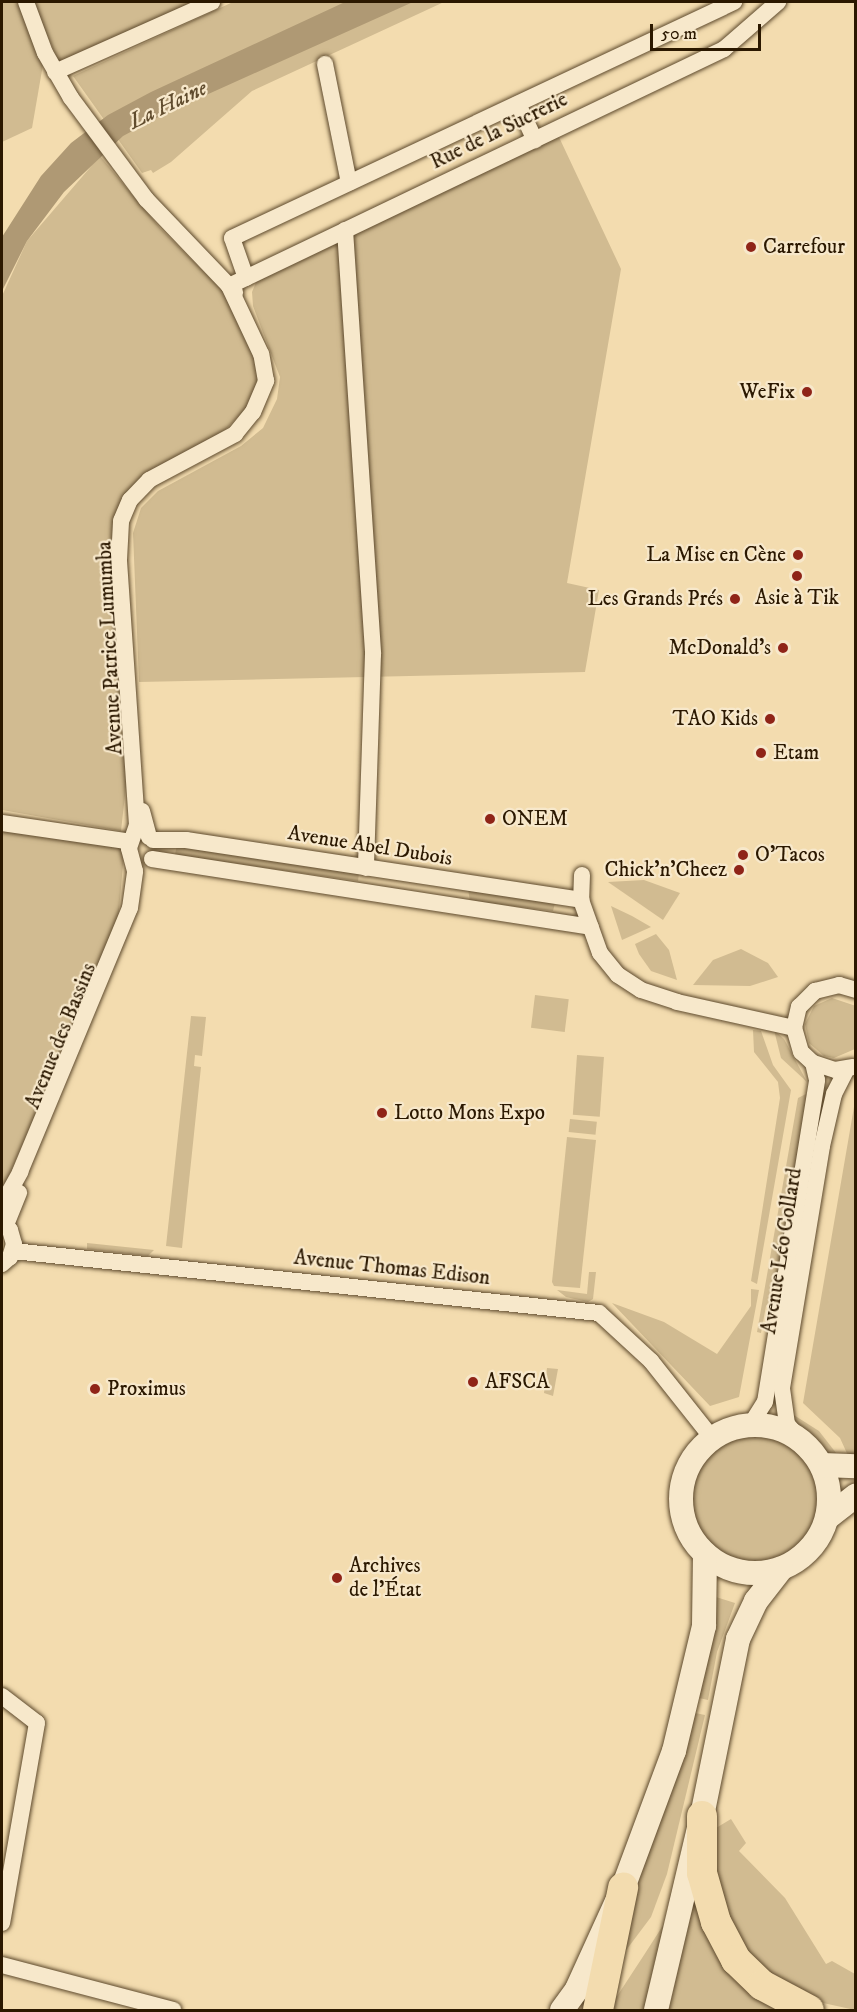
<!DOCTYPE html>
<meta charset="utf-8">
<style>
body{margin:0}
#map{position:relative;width:857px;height:2012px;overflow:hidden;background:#f3dcaf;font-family:"IM FELL DW Pica",serif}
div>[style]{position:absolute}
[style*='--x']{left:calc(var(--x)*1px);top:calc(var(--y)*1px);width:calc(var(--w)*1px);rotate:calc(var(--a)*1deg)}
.green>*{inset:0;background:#d1bb91;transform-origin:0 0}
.round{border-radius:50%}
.water>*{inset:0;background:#af9974}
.roads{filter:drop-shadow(0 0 2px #5d492c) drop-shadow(0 0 2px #5d492c)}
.street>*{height:16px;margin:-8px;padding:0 8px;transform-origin:8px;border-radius:8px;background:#f7e8cb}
.secondary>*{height:24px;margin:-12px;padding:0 12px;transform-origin:12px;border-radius:12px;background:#f7e8cb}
.secondary>.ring{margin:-12px;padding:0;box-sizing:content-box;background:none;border:24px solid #f7e8cb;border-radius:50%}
.highway>*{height:30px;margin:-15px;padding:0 15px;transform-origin:15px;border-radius:15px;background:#f3dcaf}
.dots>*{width:16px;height:16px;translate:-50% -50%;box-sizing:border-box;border:3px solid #f7e8cb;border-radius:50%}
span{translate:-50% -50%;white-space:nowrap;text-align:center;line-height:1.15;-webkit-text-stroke:4.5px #f7e8cb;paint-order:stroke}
.street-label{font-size:21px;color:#2b1800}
.poi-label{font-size:21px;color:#2b1800}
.left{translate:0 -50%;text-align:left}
.right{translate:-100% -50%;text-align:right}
.water-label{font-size:22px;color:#604c2e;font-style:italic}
.frame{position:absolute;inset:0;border:3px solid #2b1800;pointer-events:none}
.scale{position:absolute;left:650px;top:24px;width:111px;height:27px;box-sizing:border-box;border:3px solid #2b1800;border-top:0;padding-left:8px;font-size:18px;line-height:21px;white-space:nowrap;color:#2b1800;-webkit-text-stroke:4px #f7e8cb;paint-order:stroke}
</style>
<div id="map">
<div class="green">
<i style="clip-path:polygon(2px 2px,26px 2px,45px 53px,32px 128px,2px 142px)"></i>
<i style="clip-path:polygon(33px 2px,202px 2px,60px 65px)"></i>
<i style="clip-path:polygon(233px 2px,444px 2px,252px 91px,171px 162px,153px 173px,151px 170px,142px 173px,73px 76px)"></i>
<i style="clip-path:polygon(558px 135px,621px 269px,567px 583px,599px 590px,585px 672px,139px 682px,133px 533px,141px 508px,158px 491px,241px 446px,263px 428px,277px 399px,280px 377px,253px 306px,252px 292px,257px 280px)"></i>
<i style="clip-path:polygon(100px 156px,160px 228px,223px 291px,253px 349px,259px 376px,247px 408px,226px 429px,124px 498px,127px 777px,121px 831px,2px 810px,2px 296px,27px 241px)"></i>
<i style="clip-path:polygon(2px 823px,125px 841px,118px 922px,2px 1192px)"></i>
<i style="clip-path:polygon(177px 844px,359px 873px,358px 881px,175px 855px)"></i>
<i style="clip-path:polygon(644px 880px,680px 893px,663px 920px,608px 882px)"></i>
<i style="clip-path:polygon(468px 889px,555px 903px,553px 911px,470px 901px)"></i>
<i style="clip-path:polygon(611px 906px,632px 916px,651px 927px,622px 940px)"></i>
<i style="clip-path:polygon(656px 934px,669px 950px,677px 980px,651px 971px,639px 954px,635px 944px)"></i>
<i style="clip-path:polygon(741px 949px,768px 963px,778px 977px,750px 986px,693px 985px,713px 960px)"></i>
<i style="left:535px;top:995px;width:34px;height:33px;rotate:7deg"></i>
<i style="clip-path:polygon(832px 998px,856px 1006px,855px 1049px,834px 1058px,824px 1056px,809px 1043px,805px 1024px,814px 1006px)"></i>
<i style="clip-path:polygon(191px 1016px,206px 1017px,202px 1056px,195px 1055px,194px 1066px,201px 1067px,182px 1248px,166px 1246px)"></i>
<i style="clip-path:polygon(753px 1030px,761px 1031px,773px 1065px,791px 1090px,757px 1284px,751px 1281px,780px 1098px,778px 1082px,754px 1052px)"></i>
<i style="clip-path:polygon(774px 1030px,784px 1039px,807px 1082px,781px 1058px)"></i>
<i style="left:577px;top:1055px;width:27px;height:60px;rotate:4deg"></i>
<i style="clip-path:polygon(808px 1093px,774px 1295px,766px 1306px,761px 1333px,757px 1332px,798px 1098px)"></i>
<i style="clip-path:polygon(855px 1101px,855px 1461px,850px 1460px,840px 1438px,803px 1403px)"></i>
<i style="left:570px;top:1119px;width:27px;height:13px;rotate:6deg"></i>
<i style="clip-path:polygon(567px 1137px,596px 1140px,580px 1288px,554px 1286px,552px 1282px)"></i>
<i style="clip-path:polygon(87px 1243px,154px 1250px,148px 1256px,87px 1249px)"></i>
<i style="clip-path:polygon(589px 1272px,596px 1272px,593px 1299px,588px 1302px,566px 1297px,557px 1290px,587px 1294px)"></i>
<i style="clip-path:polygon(751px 1289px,759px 1290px,739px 1397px,710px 1406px,612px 1303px,664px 1322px,717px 1354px,751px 1306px)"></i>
<i style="clip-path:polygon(547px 1368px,558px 1369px,553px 1396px,544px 1393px)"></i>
<i style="clip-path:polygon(789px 1412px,819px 1431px,840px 1458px,833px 1458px,805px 1435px)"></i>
<i class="round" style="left:692px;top:1437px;width:126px;height:126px"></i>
<i style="clip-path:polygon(716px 1597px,735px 1603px,717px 1652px,708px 1700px,699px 1698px,712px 1643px)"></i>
<i style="clip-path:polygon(695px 1713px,705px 1715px,667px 1874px,651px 1917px,615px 1965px,622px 1922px)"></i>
<i style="clip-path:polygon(731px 1819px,746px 1843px,739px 1851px,785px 1898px,826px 1964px,832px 1961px,855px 1974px,855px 2010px,805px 1999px,757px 1966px,732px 1929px,716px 1877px,716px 1828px)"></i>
<i style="clip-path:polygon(694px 1888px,779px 2010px,669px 2010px)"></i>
<i style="clip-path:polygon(671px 1913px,651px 2010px,608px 2010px,644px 1955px)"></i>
</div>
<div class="water">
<i style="clip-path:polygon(345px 2px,413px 2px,164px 114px,123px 136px,64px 192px,27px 241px,2px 291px,2px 237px,41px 176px,71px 143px,108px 115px,151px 92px)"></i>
</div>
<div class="roads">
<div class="street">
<i style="--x:26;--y:2;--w:54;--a:69.6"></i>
<i style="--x:45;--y:53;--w:52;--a:60"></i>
<i style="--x:71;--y:98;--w:126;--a:53.4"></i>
<i style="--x:146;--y:199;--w:129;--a:46.3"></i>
<i style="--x:325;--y:64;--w:121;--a:78.6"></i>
<i style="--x:55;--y:72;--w:172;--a:-24"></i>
<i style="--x:518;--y:104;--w:40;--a:65"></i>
<i style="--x:345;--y:230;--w:425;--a:86.2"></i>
<i style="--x:373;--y:654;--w:214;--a:91.9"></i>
<i style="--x:246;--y:278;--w:42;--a:-109.3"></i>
<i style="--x:232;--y:238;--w:555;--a:-25.18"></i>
<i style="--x:229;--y:286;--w:549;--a:-25.58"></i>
<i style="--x:724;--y:49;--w:72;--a:-41"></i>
<i style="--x:142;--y:811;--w:27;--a:75"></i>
<i style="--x:2;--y:823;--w:124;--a:8.3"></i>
<i style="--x:153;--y:840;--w:33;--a:0"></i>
<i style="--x:186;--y:840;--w:400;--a:8.6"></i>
<i style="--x:152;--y:859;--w:444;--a:8.8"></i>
<i style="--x:582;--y:875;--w:25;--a:92"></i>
<i style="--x:581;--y:900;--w:56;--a:70.3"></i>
<i style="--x:600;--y:953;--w:28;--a:51"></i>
<i style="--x:618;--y:975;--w:27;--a:33"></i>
<i style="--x:641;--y:990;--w:38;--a:18"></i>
<i style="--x:677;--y:1002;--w:120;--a:12.5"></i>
<i style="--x:853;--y:1067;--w:18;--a:171"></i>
<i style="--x:835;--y:1070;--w:23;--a:-162"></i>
<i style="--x:813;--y:1063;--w:16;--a:-137"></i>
<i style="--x:801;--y:1052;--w:25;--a:-106"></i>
<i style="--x:794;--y:1028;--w:22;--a:-77"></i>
<i style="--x:799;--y:1007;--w:23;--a:-45"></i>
<i style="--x:815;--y:991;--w:25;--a:-14"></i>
<i style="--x:839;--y:985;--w:18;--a:16"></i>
<i style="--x:2;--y:1205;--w:38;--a:-61"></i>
<i style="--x:20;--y:1172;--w:286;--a:-67.4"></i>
<i style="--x:130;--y:908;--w:37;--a:-82"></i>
<i style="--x:135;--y:871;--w:24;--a:-105"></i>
<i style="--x:129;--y:848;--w:24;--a:-71"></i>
<i style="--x:137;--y:825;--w:266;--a:-93.9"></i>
<i style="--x:119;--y:560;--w:39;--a:-87"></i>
<i style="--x:121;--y:521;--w:23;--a:-67"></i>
<i style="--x:130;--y:500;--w:28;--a:-46"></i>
<i style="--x:149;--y:480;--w:98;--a:-28.1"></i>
<i style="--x:235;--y:434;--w:28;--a:-51"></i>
<i style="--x:253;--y:412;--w:34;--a:-67"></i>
<i style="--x:266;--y:381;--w:27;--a:-100"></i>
<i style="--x:261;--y:354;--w:75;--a:-115.2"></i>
<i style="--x:2;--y:1222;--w:11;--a:45"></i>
<i style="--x:10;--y:1230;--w:15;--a:74"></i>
<i style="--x:14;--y:1244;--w:14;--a:107"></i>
<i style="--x:10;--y:1257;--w:11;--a:139"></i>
<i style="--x:6;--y:1225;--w:35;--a:-68"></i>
<i style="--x:13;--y:1251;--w:589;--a:6.04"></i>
<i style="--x:599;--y:1313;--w:71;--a:42.7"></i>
<i style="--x:651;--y:1361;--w:98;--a:51.6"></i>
<i style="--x:751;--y:1424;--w:26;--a:-58"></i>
<i style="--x:765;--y:1402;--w:326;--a:-80.8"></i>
<i style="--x:817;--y:1080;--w:17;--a:-103"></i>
<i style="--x:800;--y:1439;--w:20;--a:-131"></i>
<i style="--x:787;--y:1424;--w:36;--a:-98"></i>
<i style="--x:782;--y:1388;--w:245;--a:-80.6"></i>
<i style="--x:822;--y:1146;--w:53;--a:-77"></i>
<i style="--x:834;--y:1094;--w:28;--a:-63"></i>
<i style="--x:2;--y:1696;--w:44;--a:37.6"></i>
<i style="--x:37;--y:1723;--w:203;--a:99.9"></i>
<i style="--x:2;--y:1965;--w:177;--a:14.7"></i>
</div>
<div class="secondary">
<i class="ring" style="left:681px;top:1425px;width:124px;height:124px"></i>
<i style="--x:822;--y:1465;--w:34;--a:2"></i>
<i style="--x:827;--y:1518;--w:37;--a:-38"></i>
<i style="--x:562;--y:2010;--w:26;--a:-54"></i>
<i style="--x:577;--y:1989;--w:111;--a:-65.5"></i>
<i style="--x:623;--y:1888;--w:146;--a:-69.6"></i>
<i style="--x:674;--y:1751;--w:129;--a:-76.5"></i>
<i style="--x:704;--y:1626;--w:72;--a:-89.2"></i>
<i style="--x:656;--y:2010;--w:199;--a:-76.7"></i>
<i style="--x:702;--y:1816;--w:181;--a:-78.5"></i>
<i style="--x:738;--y:1639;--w:42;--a:-64.7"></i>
<i style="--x:756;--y:1601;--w:41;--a:-52"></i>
</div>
<div class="highway">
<i style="--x:702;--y:1816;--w:57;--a:90"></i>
<i style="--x:702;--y:1873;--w:51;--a:74.1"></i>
<i style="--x:716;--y:1922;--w:43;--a:62.2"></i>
<i style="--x:736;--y:1960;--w:36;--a:44"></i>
<i style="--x:762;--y:1985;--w:53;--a:28"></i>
<i style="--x:598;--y:2010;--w:125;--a:-78.4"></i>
</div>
</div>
<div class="dots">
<i style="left:751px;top:247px;background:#8f2418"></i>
<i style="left:807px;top:392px;background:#8f2418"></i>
<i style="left:798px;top:555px;background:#8f2418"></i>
<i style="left:797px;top:576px;background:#8f2418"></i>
<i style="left:735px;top:599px;background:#8f2418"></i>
<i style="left:783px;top:648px;background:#8f2418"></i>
<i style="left:770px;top:719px;background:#8f2418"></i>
<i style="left:761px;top:753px;background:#8f2418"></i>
<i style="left:490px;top:819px;background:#8f2418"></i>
<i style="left:743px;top:855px;background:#8f2418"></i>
<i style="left:739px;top:870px;background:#8f2418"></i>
<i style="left:382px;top:1113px;background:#8f2418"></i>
<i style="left:473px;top:1382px;background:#8f2418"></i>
<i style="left:95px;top:1389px;background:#8f2418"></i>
<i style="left:337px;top:1578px;background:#8f2418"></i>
</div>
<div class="street-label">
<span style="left:499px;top:131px;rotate:-26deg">Rue de la Sucrerie</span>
<span style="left:110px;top:648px;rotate:-93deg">Avenue Patrice Lumumba</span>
<span style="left:370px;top:846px;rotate:9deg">Avenue Abel Dubois</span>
<span style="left:61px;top:1036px;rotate:-68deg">Avenue des Bassins</span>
<span style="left:782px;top:1251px;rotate:-81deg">Avenue Léo Collard</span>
<span style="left:392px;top:1268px;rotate:6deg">Avenue Thomas Edison</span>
</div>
<div class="poi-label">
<span class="left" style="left:763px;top:247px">Carrefour</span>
<span class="right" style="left:795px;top:392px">WeFix</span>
<span class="right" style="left:786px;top:555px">La Mise en Cène</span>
<span style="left:797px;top:598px">Asie à Tik</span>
<span class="right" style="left:723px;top:599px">Les Grands Prés</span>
<span class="right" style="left:771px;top:648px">McDonald's</span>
<span class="right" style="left:758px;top:719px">TAO Kids</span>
<span class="left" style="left:773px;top:753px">Etam</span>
<span class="left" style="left:502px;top:819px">ONEM</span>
<span class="left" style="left:755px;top:855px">O'Tacos</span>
<span class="right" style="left:727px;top:870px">Chick'n'Cheez</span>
<span class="left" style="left:394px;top:1113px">Lotto Mons Expo</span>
<span class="left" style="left:485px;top:1382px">AFSCA</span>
<span class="left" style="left:107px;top:1389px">Proximus</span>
<span class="left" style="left:349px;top:1578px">Archives<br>de l'État</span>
</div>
<div class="water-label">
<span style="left:168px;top:105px;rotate:-26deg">La Haine</span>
</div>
<div class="frame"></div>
<div class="scale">50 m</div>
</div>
